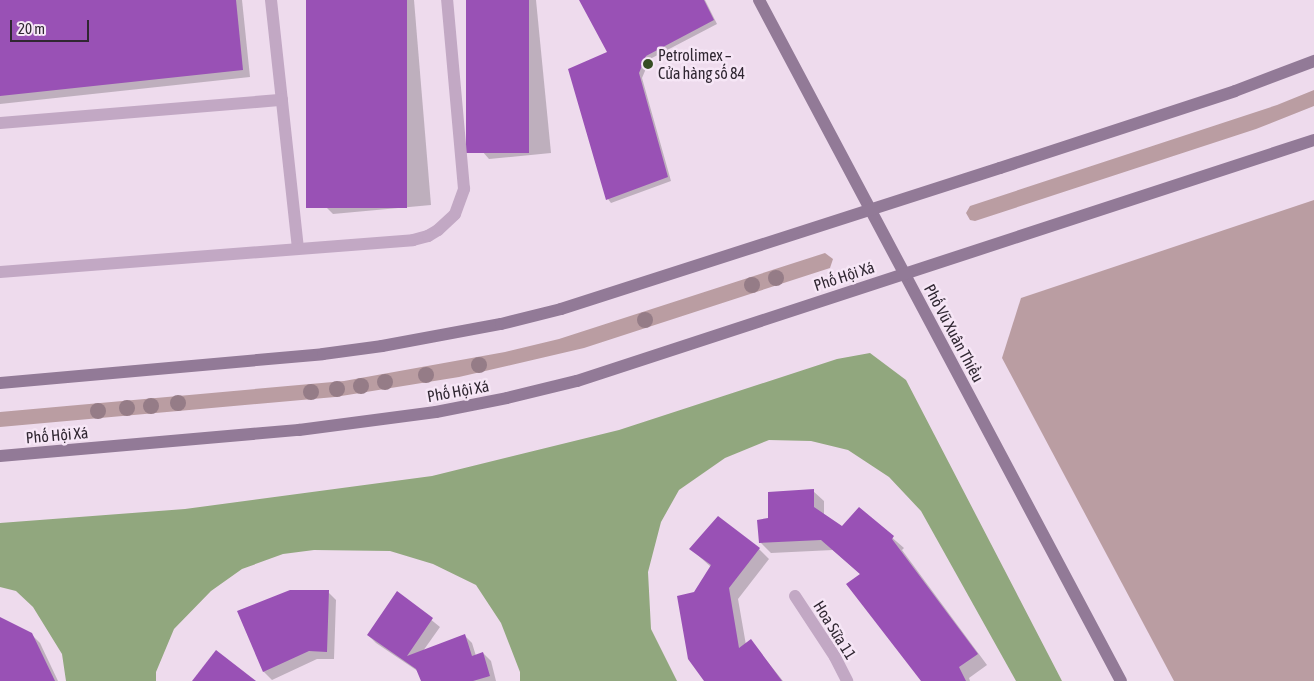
<!DOCTYPE html>
<meta charset="utf-8">
<style>
body{margin:0}
#map{position:relative;width:1314px;height:681px;overflow:hidden;background:#eedbed;font-family:"Asap Condensed",sans-serif}
div>[style]{position:absolute}
[style*='--x']{left:calc(var(--x)*1px);top:calc(var(--y)*1px);width:calc(var(--w)*1px);rotate:calc(var(--a)*1deg)}
.green>*{inset:0;background:#ba9da2}
.water>*{inset:0;background:#91a77e}
.shadow>*{inset:0;background:#0003}
.building>*{inset:0;background:#9951b5;transform-origin:0 0}
.lane>*{height:12px;margin:-6px;padding:0 6px;transform-origin:6px;border-radius:6px;background:#c2a8c4}
.street>*{height:12px;margin:-6px;padding:0 6px;transform-origin:6px;border-radius:6px;background:#c2a8c4}
.secondary>*{height:12px;margin:-6px;padding:0 6px;transform-origin:6px;border-radius:6px;background:#927a97}
.trees>*{width:16px;height:16px;margin:-8px;border-radius:50%;background:#957c87}
.dots>*{width:14px;height:14px;translate:-50% -50%;box-sizing:border-box;border:2px solid #f6e6f6;border-radius:50%}
span{translate:-50% -50%;white-space:nowrap;text-align:center;line-height:1.15;-webkit-text-stroke:5px #f6e6f6;paint-order:stroke}
.poi-label{font-size:16px;color:#302732}
.left{translate:0 -50%;text-align:left}
.street-label{font-size:16px;color:#302732}
.scale{position:absolute;left:10px;top:20px;width:79px;height:22px;box-sizing:border-box;border:2px solid #302732;border-top:0;padding-left:6px;font-size:15px;line-height:18px;white-space:nowrap;color:#302732;-webkit-text-stroke:4px #f6e6f6;paint-order:stroke}
</style>
<div id="map">
<div class="green">
<i style="clip-path:polygon(1314px 90px,1314px 106px,1256px 129px,975px 221px,970px 220px,966px 213px,970px 206px,1277px 105px)"></i>
<i style="clip-path:polygon(1314px 200px,1314px 681px,1174px 681px,1002px 358px,1021px 298px)"></i>
<i style="clip-path:polygon(825px 253px,833px 259px,830px 268px,584px 348px,459px 377px,335px 397px,0 427px,0 412px,344px 381px,505px 352px,559px 339px)"></i>
</div>
<div class="water">
<i style="clip-path:polygon(870px 353px,906px 380px,1062px 681px,1016px 681px,921px 511px,889px 477px,848px 450px,811px 441px,769px 440px,725px 458px,679px 490px,661px 522px,648px 572px,651px 629px,677px 681px,520px 681px,520px 672px,501px 623px,476px 585px,433px 564px,390px 551px,314px 550px,283px 554px,242px 569px,211px 591px,174px 629px,156px 672px,156px 681px,66px 681px,62px 654px,33px 607px,16px 591px,0 587px,0 523px,185px 509px,432px 476px,619px 430px,837px 359px)"></i>
</div>
<div class="shadow">
<i style="clip-path:polygon(0 0,242px 0,250px 77px,0 104px)"></i>
<i style="clip-path:polygon(307px 0,414px 0,431px 205px,333px 214px,325px 206px)"></i>
<i style="clip-path:polygon(467px 0,536px 0,551px 153px,489px 159px,482px 151px)"></i>
<i style="clip-path:polygon(580px 0,705px 0,717px 24px,650px 59px,642px 78px,671px 181px,611px 203px,608px 199px,609px 52px)"></i>
<i style="clip-path:polygon(813px 491px,824px 501px,824px 516px,842px 527px,859px 509px,904px 548px,902px 550px,987px 665px,969px 678px,970px 681px,922px 681px,861px 575px,833px 550px,771px 553px,760px 542px,770px 519px)"></i>
<i style="clip-path:polygon(691px 549px,759px 549px,769px 559px,738px 599px,746px 645px,751px 641px,783px 681px,705px 681px,694px 594px,711px 567px)"></i>
<i style="clip-path:polygon(328px 592px,336px 600px,334px 659px,317px 659px,272px 680px,264px 672px,239px 612px)"></i>
<i style="clip-path:polygon(398px 593px,440px 627px,423px 651px,464px 635px,472px 643px,476px 656px,483px 653px,491px 661px,496px 681px,422px 681px,419px 672px,376px 643px,368px 635px)"></i>
<i style="clip-path:polygon(0 618px,31px 634px,40px 643px,58px 681px,3px 681px,0 675px)"></i>
</div>
<div class="building">
<i style="clip-path:polygon(0 0,236px 0,243px 70px,0 96px)"></i>
<i style="left:306px;top:0;width:101px;height:208px"></i>
<i style="left:466px;top:0;width:63px;height:153px"></i>
<i style="clip-path:polygon(579px 0,704px 0,714px 20px,646px 56px,639px 73px,668px 177px,606px 200px,568px 69px,607px 52px)"></i>
<i style="clip-path:polygon(814px 489px,814px 507px,842px 526px,859px 507px,894px 536px,892px 539px,978px 654px,959px 667px,966px 681px,921px 681px,846px 584px,860px 574px,821px 540px,759px 543px,757px 520px,768px 518px,768px 492px)"></i>
<i style="clip-path:polygon(718px 516px,760px 548px,729px 588px,739px 648px,751px 639px,782px 681px,704px 681px,688px 659px,677px 596px,694px 592px,711px 565px,689px 549px)"></i>
<i style="clip-path:polygon(290px 590px,329px 590px,327px 652px,309px 651px,263px 672px,237px 611px)"></i>
<i style="clip-path:polygon(397px 591px,433px 618px,407px 656px,465px 634px,472px 656px,483px 652px,490px 676px,473px 681px,421px 681px,416px 669px,367px 635px)"></i>
<i style="clip-path:polygon(0 617px,32px 633px,55px 681px,0 681px)"></i>
<i style="clip-path:polygon(216px 650px,256px 681px,192px 681px)"></i>
</div>
<div class="lane">
<i style="--x:271;--y:0;--w:249;--a:83.8"></i>
<i style="--x:0;--y:123;--w:283;--a:-4.7"></i>
<i style="--x:0;--y:272;--w:414;--a:-4.4"></i>
<i style="--x:413;--y:240;--w:16;--a:-15"></i>
<i style="--x:428;--y:236;--w:12;--a:-31"></i>
<i style="--x:438;--y:230;--w:23;--a:-43"></i>
<i style="--x:455;--y:214;--w:27;--a:-70"></i>
<i style="--x:464;--y:189;--w:190;--a:-95.1"></i>
</div>
<div class="street">
<i style="--x:795;--y:596;--w:73;--a:56.7"></i>
<i style="--x:835;--y:657;--w:27;--a:63"></i>
</div>
<div class="secondary">
<i style="--x:759;--y:0;--w:771;--a:62.01"></i>
<i style="--x:0;--y:383;--w:324;--a:-5.1"></i>
<i style="--x:323;--y:354;--w:60;--a:-7.7"></i>
<i style="--x:382;--y:346;--w:121;--a:-10.5"></i>
<i style="--x:501;--y:324;--w:62;--a:-14"></i>
<i style="--x:561;--y:309;--w:461;--a:-17.8"></i>
<i style="--x:1000;--y:168;--w:247;--a:-18.1"></i>
<i style="--x:1235;--y:91;--w:85;--a:-20.8"></i>
<i style="--x:0;--y:456;--w:300;--a:-5"></i>
<i style="--x:299;--y:430;--w:138;--a:-7.5"></i>
<i style="--x:436;--y:412;--w:72;--a:-11.2"></i>
<i style="--x:507;--y:398;--w:72;--a:-13.7"></i>
<i style="--x:577;--y:381;--w:775;--a:-18.11"></i>
</div>
<div class="trees">
<i style="left:776px;top:278px"></i>
<i style="left:752px;top:285px"></i>
<i style="left:645px;top:320px"></i>
<i style="left:479px;top:365px"></i>
<i style="left:426px;top:375px"></i>
<i style="left:385px;top:382px"></i>
<i style="left:361px;top:386px"></i>
<i style="left:337px;top:389px"></i>
<i style="left:311px;top:392px"></i>
<i style="left:178px;top:403px"></i>
<i style="left:151px;top:406px"></i>
<i style="left:127px;top:408px"></i>
<i style="left:98px;top:411px"></i>
</div>
<div class="dots">
<i style="left:648px;top:64px;background:#364d23"></i>
</div>
<div class="poi-label">
<span class="left" style="left:658px;top:64px">Petrolimex –<br>Cửa hàng số 84</span>
</div>
<div class="street-label">
<span style="left:844px;top:276px;rotate:-18deg">Phố Hội Xá</span>
<span style="left:954px;top:333px;rotate:62deg">Phố Vũ Xuân Thiều</span>
<span style="left:458px;top:391px;rotate:-10deg">Phố Hội Xá</span>
<span style="left:57px;top:435px;rotate:-5deg">Phố Hội Xá</span>
<span style="left:835px;top:630px;rotate:58deg">Hoa Sữa 11</span>
</div>
<div class="scale">20 m</div>
</div>
